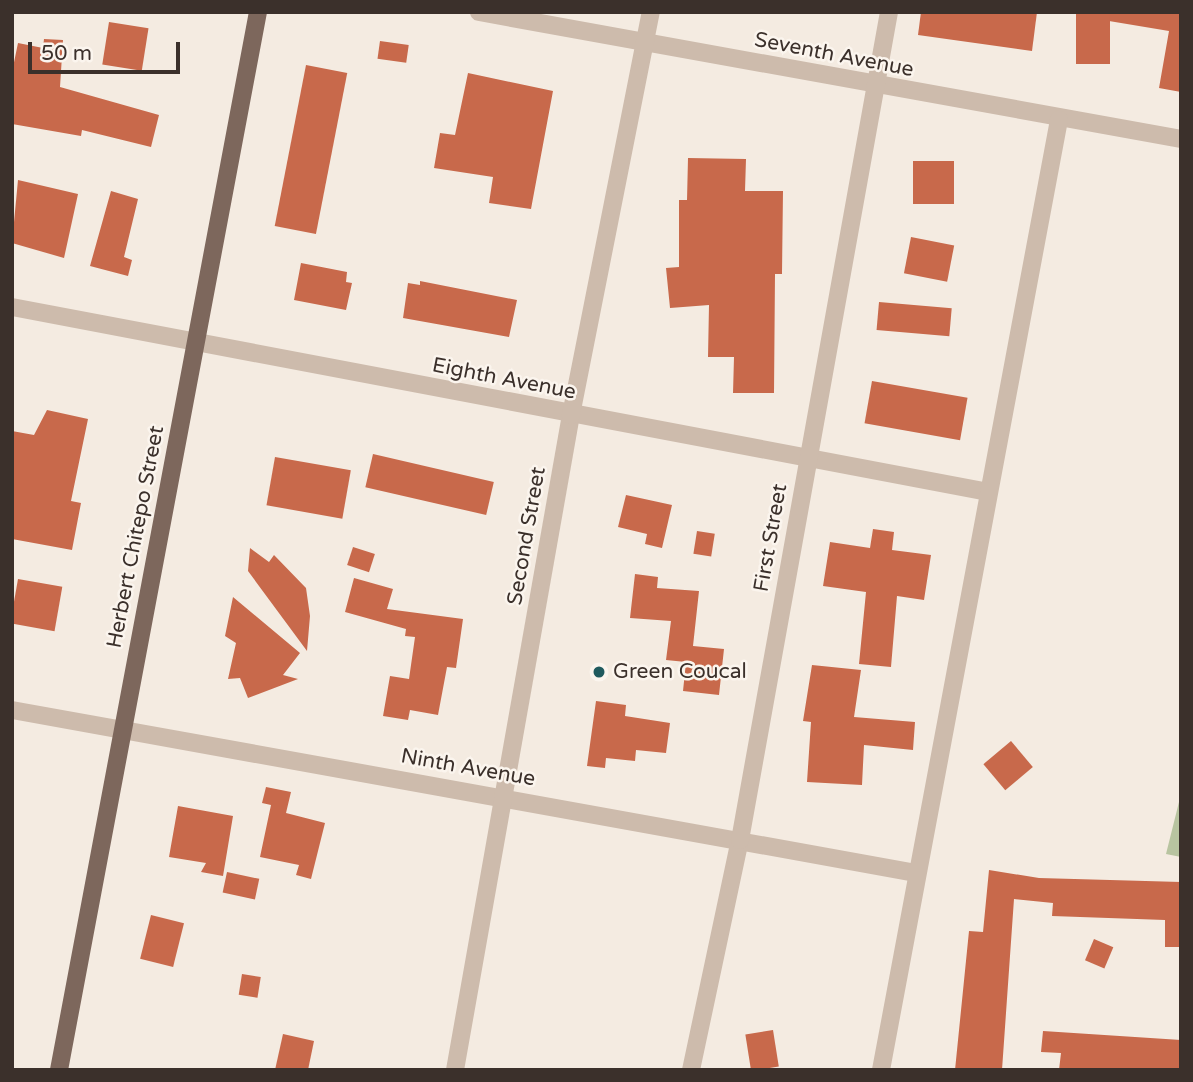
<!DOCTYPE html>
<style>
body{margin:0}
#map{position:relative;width:1193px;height:1082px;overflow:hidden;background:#f4ebe1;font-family:"Varela Round",sans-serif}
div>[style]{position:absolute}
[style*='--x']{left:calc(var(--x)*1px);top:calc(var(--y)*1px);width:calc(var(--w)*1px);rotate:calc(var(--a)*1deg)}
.green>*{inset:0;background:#b8c4a0}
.building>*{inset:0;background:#c8694b;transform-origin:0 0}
.minor>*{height:18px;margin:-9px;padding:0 9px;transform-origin:9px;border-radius:9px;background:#cdbbac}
.major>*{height:18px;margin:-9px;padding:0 9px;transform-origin:9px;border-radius:9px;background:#7d675c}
.dots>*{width:19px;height:19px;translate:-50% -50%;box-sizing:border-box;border:4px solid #fbf5ee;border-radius:50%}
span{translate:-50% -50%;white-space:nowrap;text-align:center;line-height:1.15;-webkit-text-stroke:5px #fbf5ee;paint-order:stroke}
.street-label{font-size:21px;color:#3b302b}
.poi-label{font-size:21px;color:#3b302b}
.left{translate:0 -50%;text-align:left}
.frame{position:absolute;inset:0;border:14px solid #3b302b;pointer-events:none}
.scale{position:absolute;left:28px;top:42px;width:152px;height:32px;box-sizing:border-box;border:4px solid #3b302b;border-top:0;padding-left:9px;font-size:21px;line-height:24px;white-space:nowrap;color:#3b302b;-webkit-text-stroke:5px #fbf5ee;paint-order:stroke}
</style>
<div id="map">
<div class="green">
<i style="clip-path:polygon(1181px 794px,1181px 857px,1166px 854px)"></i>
</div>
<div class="building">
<i style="clip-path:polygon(921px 12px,1037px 12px,1032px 51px,918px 35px)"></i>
<i style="left:1076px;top:12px;width:34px;height:52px"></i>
<i style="clip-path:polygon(1110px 12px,1181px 12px,1181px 92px,1159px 88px,1169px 31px,1109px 21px)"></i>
<i style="left:109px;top:22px;width:40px;height:43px;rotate:9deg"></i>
<i style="clip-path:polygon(44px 39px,63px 40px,60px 87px,159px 115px,151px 147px,82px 130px,81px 136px,12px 124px,12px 72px,18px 43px,43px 48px)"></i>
<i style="left:380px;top:41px;width:29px;height:18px;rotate:8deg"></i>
<i style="left:306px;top:65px;width:42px;height:164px;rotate:11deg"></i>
<i style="clip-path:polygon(468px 73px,553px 91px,531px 209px,489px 203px,493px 177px,434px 168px,440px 133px,455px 135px)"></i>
<i style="clip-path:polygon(688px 158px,746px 159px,745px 191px,783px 191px,782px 274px,775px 274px,774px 393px,733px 393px,734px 357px,708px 357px,709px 305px,670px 308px,666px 268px,679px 267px,679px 200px,687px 200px)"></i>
<i style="left:913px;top:161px;width:41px;height:43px"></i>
<i style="clip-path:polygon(18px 180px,78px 194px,64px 258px,12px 243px)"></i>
<i style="clip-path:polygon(111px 191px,138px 199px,124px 257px,132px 260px,128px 276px,90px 266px)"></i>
<i style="left:911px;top:237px;width:44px;height:37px;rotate:11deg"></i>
<i style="clip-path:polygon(301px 263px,347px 272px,346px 282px,352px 283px,346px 310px,294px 300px)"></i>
<i style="clip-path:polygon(420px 281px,517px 300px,509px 337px,403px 318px,408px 283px,420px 285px)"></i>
<i style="left:879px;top:302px;width:73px;height:28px;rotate:5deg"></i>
<i style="left:872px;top:381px;width:97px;height:43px;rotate:10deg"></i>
<i style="clip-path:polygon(47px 410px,88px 419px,71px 501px,81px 503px,72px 550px,12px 539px,12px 431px,34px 435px)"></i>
<i style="left:373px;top:454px;width:124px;height:34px;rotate:13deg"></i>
<i style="left:275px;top:457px;width:77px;height:49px;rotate:10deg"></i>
<i style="clip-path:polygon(626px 495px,672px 505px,662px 548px,645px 544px,647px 534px,618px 527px)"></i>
<i style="clip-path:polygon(873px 529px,894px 532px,892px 550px,931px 555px,924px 600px,897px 596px,891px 667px,859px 664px,866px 592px,823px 586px,830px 542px,870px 548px)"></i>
<i style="left:697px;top:531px;width:18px;height:23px;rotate:9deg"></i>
<i style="left:353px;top:547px;width:23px;height:19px;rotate:18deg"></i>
<i style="clip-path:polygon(250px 548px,269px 562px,274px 555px,306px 588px,310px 616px,307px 651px,248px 571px)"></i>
<i style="clip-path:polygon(635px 574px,658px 577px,657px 588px,699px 591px,693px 646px,724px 649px,719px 695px,683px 691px,686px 662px,666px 660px,671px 621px,630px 618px)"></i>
<i style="clip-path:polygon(354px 578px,393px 589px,387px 609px,463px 619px,456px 668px,447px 667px,438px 715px,410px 710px,408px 720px,383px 716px,390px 676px,409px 679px,415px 637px,405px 636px,406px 629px,345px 612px)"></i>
<i style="left:18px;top:579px;width:45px;height:45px;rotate:10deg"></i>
<i style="clip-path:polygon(233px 597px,300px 653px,283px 675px,298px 679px,248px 698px,240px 678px,228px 679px,236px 643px,225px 636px)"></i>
<i style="clip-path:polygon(812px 665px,861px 670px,854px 717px,915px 722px,913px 750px,864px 745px,862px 785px,807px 782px,811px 722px,803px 721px)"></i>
<i style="clip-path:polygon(596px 701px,626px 705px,625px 716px,670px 723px,666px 753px,636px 750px,635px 761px,606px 758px,605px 768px,587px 766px)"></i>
<i style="left:1011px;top:741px;width:34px;height:36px;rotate:50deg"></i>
<i style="clip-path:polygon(266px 787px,291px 792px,286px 813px,325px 823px,311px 879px,296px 875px,299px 865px,260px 857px,271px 805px,262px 803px)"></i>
<i style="clip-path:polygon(178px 806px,233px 816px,223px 876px,201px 872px,206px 863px,169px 857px)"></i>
<i style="clip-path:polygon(989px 870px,1039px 878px,1181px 882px,1181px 947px,1165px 947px,1165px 920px,1052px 916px,1053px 903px,1014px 899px,1002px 1070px,955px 1070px,969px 931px,983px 932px)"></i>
<i style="left:227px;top:872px;width:33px;height:21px;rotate:12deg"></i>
<i style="left:151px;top:915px;width:34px;height:45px;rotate:14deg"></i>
<i style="left:1094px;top:939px;width:21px;height:23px;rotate:23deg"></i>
<i style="left:242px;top:974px;width:19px;height:21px;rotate:9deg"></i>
<i style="left:773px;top:1030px;width:37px;height:28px;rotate:81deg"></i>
<i style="clip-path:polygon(1043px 1031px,1181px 1040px,1180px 1070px,1059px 1070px,1061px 1053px,1041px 1052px)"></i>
<i style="clip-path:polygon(283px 1034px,314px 1041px,308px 1070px,275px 1070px)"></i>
</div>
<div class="minor">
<i style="--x:479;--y:12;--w:713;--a:10.25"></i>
<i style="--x:12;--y:307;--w:993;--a:10.73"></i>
<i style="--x:12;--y:710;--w:919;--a:10.22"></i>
<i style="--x:455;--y:1070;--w:665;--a:-79.96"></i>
<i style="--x:571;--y:415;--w:411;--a:-78.8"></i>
<i style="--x:691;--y:1070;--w:235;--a:-78"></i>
<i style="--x:740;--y:840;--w:841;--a:-79.8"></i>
<i style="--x:881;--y:1070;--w:967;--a:-79.39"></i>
</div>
<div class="major">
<i style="--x:59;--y:1070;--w:1077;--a:-79.35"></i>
</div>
<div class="dots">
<i style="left:599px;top:672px;background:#1f5a5e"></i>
</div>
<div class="street-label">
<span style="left:834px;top:55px;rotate:11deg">Seventh Avenue</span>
<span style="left:504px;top:379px;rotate:11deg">Eighth Avenue</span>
<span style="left:527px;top:536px;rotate:-80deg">Second Street</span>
<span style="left:136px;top:537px;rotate:-79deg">Herbert Chitepo Street</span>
<span style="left:771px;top:538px;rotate:-80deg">First Street</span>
<span style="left:468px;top:768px;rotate:10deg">Ninth Avenue</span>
</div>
<div class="poi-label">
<span class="left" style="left:613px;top:672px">Green Coucal</span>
</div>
<div class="frame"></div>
<div class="scale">50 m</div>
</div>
